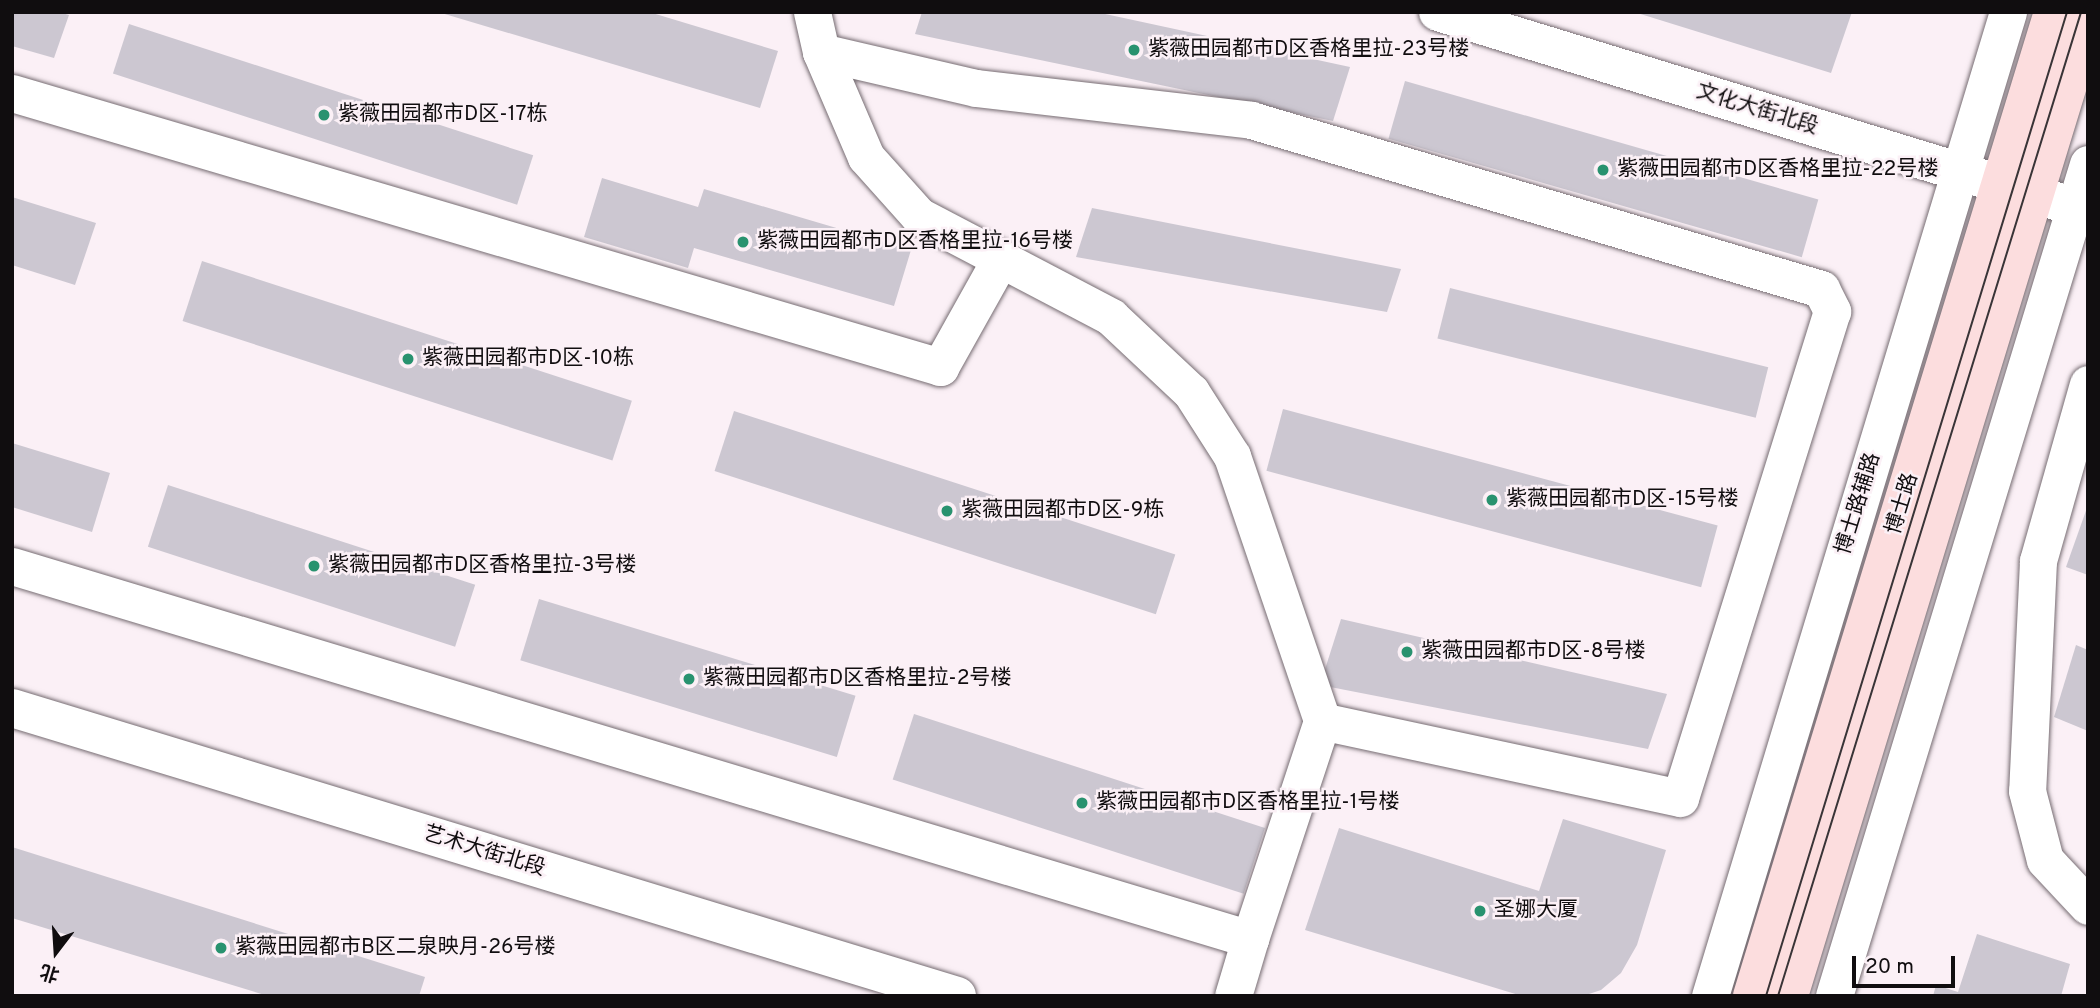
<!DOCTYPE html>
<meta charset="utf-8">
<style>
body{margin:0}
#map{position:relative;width:2100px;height:1008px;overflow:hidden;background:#fbf0f6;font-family:Overpass,"Noto Sans SC",sans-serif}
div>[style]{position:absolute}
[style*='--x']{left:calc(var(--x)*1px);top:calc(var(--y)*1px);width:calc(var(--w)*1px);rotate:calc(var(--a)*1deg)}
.building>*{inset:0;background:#ccc7d1;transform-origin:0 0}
.roads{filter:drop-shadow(0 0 2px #766c72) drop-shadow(0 0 2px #766c72)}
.street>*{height:37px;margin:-18.5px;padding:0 18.5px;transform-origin:18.5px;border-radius:18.5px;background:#fff}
.secondary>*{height:38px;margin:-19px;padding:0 19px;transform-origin:19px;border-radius:19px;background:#fff}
.primary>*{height:38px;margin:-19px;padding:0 19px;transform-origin:19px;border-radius:19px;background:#fcddde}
.tram>*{height:2px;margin:-1px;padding:0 1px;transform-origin:1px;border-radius:1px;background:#393437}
.dots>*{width:19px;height:19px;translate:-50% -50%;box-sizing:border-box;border:4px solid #fbf0f6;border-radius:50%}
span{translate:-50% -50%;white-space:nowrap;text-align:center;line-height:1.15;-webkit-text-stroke:5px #fbf0f6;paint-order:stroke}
.poi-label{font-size:21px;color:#100d0f}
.left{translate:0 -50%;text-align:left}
.street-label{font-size:21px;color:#100d0f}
.frame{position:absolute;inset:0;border:14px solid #100d0f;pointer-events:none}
.north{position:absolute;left:21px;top:917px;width:70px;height:70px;-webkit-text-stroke:5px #fbf0f6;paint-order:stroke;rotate:197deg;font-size:19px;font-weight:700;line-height:28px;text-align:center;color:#100d0f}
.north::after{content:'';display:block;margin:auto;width:24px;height:32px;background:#100d0f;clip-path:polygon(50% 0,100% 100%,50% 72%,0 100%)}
.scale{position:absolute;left:1852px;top:956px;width:103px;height:32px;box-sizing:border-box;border:4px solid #100d0f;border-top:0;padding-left:9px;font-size:21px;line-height:24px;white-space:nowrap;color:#100d0f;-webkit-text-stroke:5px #fbf0f6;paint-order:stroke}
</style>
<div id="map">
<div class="building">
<i style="clip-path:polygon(12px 12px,59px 12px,69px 15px,54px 58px,12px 46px)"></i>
<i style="clip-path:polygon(438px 12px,649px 12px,778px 51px,760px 108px)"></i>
<i style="clip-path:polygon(922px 12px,1096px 12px,1350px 67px,1333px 121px,915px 34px)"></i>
<i style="clip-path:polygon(1634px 12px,1852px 12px,1831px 73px)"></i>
<i style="left:129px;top:24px;width:425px;height:52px;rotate:18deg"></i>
<i style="left:1405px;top:81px;width:430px;height:60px;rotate:16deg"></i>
<i style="clip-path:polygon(602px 178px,698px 207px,704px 189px,911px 250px,894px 306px,694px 248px,688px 268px,584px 237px)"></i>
<i style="clip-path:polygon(12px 197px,96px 223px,75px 285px,12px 265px)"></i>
<i style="clip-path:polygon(1092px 208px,1401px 269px,1387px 312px,1076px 257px)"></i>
<i style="left:202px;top:261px;width:452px;height:63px;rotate:18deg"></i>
<i style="left:1450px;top:288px;width:328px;height:52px;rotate:14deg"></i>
<i style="left:1283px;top:409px;width:450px;height:64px;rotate:15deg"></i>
<i style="left:734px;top:411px;width:464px;height:63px;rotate:18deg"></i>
<i style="clip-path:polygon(12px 443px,110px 473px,92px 532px,12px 507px)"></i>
<i style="left:168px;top:485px;width:323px;height:65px;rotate:18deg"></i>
<i style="clip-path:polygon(2088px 505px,2088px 575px,2066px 567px)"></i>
<i style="left:539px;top:599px;width:331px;height:64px;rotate:17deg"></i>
<i style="clip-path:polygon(1341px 619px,1667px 694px,1648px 749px,1320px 685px)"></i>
<i style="clip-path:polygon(2076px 645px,2088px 650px,2088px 731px,2054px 717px)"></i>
<i style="left:914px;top:714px;width:369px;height:69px;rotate:18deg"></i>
<i style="clip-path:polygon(1563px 819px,1666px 850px,1637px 945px,1621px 973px,1601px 990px,1583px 996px,1522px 996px,1305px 930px,1339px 828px,1539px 891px)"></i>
<i style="clip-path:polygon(12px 847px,425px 977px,419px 996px,268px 996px,12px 918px)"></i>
<i style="clip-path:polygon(1977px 934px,2070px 964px,2061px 996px,1933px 996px,1936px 985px,1958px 992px)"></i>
</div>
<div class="roads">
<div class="street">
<i style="--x:812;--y:12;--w:41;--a:77.3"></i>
<i style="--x:821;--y:52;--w:114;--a:66.8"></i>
<i style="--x:866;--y:157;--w:79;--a:48.1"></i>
<i style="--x:919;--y:216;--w:217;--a:27.7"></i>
<i style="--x:1111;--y:317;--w:110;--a:43.2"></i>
<i style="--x:1191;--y:392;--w:76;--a:57.4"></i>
<i style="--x:1232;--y:456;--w:280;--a:71.2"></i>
<i style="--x:821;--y:52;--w:159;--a:13.1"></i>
<i style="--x:976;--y:88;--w:277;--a:6.6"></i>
<i style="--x:1251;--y:120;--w:595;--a:16.51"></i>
<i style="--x:1821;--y:289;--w:25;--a:63"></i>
<i style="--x:1832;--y:311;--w:510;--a:107.33"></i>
<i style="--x:1680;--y:798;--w:366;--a:-167.9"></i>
<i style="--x:1322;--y:721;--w:230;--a:108.3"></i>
<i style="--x:12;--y:93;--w:968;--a:16.45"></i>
<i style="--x:940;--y:367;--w:125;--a:-60.8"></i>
<i style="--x:2088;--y:384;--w:184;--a:105.8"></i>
<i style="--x:2038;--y:561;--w:230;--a:92.7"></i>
<i style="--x:2027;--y:791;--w:71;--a:75.4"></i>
<i style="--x:2045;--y:860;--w:63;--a:46.9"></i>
<i style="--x:12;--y:566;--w:1293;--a:16.77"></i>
<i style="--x:1250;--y:939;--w:59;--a:106.6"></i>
<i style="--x:1710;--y:996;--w:1028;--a:-73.15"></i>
<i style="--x:1834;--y:996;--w:870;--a:-73.02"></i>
</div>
<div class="secondary">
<i style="--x:1438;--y:12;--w:666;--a:17.02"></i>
<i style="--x:12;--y:708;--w:988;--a:16.95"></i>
</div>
<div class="primary">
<i style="--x:1752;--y:996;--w:1029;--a:-72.99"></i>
<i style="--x:1789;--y:996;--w:1021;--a:-72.97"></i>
</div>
</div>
<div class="tram">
<i style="--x:1766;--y:996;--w:1029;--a:-72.99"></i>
<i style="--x:1778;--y:996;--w:1030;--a:-72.88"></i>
</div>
<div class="dots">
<i style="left:1134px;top:50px;background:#29926f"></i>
<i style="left:324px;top:115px;background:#29926f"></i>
<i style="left:1603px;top:170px;background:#29926f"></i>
<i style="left:743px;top:242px;background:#29926f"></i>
<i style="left:408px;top:359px;background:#29926f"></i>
<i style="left:1492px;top:500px;background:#29926f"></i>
<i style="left:947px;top:511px;background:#29926f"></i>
<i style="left:314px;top:566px;background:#29926f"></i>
<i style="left:1407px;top:652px;background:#29926f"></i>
<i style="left:689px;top:679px;background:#29926f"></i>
<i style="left:1082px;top:803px;background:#29926f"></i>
<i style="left:1480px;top:911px;background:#29926f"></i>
<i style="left:221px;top:948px;background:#29926f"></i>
</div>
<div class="poi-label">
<span class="left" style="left:1148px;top:50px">紫薇田园都市D区香格里拉-23号楼</span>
<span class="left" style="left:338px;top:115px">紫薇田园都市D区-17栋</span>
<span class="left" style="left:1617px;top:170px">紫薇田园都市D区香格里拉-22号楼</span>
<span class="left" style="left:757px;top:242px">紫薇田园都市D区香格里拉-16号楼</span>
<span class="left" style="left:422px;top:359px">紫薇田园都市D区-10栋</span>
<span class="left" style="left:1506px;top:500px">紫薇田园都市D区-15号楼</span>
<span class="left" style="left:961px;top:511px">紫薇田园都市D区-9栋</span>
<span class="left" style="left:328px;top:566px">紫薇田园都市D区香格里拉-3号楼</span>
<span class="left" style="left:1421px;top:652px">紫薇田园都市D区-8号楼</span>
<span class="left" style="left:703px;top:679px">紫薇田园都市D区香格里拉-2号楼</span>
<span class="left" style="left:1096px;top:803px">紫薇田园都市D区香格里拉-1号楼</span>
<span class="left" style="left:1494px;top:911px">圣娜大厦</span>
<span class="left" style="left:235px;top:948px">紫薇田园都市B区二泉映月-26号楼</span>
</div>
<div class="street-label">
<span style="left:1757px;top:110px;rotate:17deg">文化大街北段</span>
<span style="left:1859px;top:504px;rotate:-73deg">博士路辅路</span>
<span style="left:1903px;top:504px;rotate:-73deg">博士路</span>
<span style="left:484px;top:852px;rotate:17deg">艺术大街北段</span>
</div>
<div class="frame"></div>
<div class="north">北</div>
<div class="scale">20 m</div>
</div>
